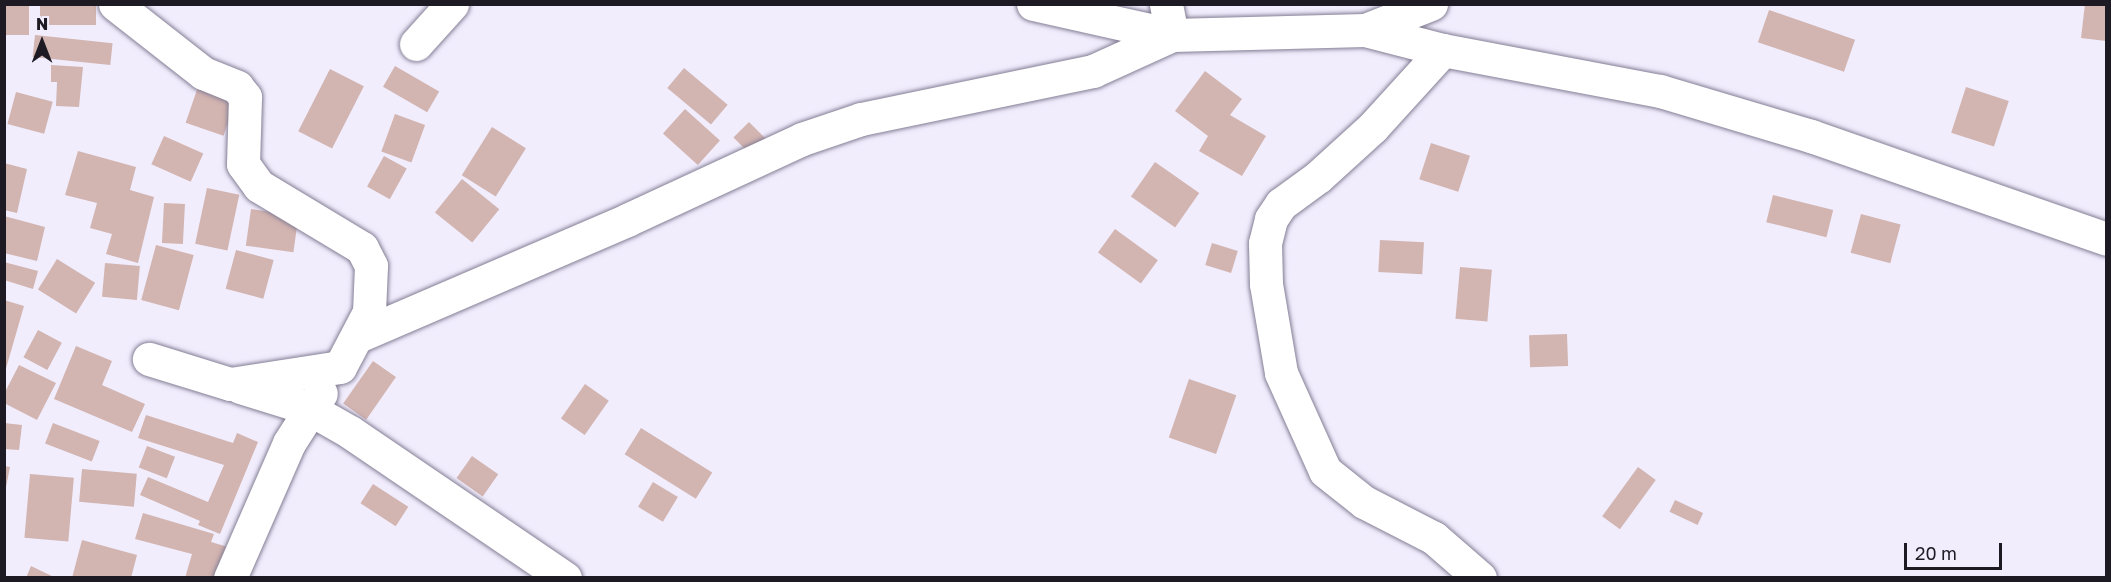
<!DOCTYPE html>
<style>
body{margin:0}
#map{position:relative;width:2111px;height:582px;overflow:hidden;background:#f1edfd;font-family:"Golos Text",sans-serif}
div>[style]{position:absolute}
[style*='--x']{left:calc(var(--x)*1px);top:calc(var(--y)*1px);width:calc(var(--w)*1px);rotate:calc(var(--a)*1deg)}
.building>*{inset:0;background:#d2b4b0;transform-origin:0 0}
.roads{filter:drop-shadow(0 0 2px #847e95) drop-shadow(0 0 2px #847e95)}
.minor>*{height:33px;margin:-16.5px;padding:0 16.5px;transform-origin:16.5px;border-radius:16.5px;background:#fff}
span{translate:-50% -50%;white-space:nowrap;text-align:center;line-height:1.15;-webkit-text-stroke:5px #f1edfd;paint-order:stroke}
.frame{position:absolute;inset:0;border:6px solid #1d1a23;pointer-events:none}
.north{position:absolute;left:12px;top:12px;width:60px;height:60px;-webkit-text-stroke:4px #f1edfd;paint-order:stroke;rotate:0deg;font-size:16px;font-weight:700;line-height:24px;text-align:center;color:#1d1a23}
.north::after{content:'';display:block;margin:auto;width:21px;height:27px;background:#1d1a23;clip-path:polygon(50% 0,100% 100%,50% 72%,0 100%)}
.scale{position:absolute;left:1904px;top:543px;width:98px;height:27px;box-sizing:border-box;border:3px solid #1d1a23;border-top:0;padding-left:8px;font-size:18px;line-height:21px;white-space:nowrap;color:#1d1a23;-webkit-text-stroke:4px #f1edfd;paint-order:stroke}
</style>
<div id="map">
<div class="building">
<i style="left:5px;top:4px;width:24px;height:31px"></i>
<i style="left:40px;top:4px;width:56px;height:21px"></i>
<i style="clip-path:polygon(2085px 4px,2106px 4px,2106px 41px,2081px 38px)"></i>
<i style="left:1769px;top:10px;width:91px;height:34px;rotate:19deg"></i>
<i style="left:35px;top:35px;width:78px;height:22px;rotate:6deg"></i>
<i style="clip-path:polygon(51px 65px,83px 67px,79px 107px,56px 106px,57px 82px,51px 82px)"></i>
<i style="left:395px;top:66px;width:51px;height:24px;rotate:30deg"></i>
<i style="left:684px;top:68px;width:57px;height:26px;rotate:40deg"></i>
<i style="left:330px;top:69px;width:38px;height:70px;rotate:27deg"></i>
<i style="clip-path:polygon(1205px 71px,1242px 99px,1230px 115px,1266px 136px,1242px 176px,1199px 151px,1208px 136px,1175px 111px)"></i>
<i style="left:199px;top:84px;width:40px;height:41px;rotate:19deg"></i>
<i style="left:1966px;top:87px;width:45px;height:48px;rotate:18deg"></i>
<i style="left:16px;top:92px;width:38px;height:33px;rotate:15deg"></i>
<i style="left:685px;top:109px;width:47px;height:33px;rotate:42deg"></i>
<i style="left:395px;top:114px;width:32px;height:40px;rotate:20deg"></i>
<i style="left:749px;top:122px;width:24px;height:22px;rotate:45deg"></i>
<i style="left:492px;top:127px;width:40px;height:57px;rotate:32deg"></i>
<i style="left:164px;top:136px;width:43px;height:31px;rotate:24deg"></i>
<i style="left:1431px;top:143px;width:41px;height:38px;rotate:18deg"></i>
<i style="clip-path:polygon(78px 151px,136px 167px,130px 190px,154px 197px,138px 263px,106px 254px,112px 234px,90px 228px,97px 203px,65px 195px)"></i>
<i style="left:384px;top:156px;width:26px;height:35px;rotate:29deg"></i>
<i style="left:1155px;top:162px;width:54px;height:42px;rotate:35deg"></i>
<i style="clip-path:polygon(4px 163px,27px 169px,17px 213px,4px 210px)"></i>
<i style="left:462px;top:179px;width:48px;height:43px;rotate:39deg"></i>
<i style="left:207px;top:188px;width:33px;height:57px;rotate:12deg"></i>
<i style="left:1773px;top:195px;width:62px;height:28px;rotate:14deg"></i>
<i style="left:164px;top:203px;width:21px;height:40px;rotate:3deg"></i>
<i style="left:251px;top:209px;width:48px;height:37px;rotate:8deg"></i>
<i style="left:1861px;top:214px;width:41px;height:40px;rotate:15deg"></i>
<i style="clip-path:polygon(4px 216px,45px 227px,37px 261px,4px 253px)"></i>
<i style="left:1115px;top:229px;width:53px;height:29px;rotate:36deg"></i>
<i style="left:1380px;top:240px;width:44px;height:32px;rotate:3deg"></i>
<i style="left:1212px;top:243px;width:27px;height:23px;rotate:17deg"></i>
<i style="left:156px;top:245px;width:39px;height:57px;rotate:15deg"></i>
<i style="left:236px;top:250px;width:39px;height:40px;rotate:15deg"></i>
<i style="left:57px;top:259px;width:45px;height:36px;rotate:32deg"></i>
<i style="clip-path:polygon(4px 262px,38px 271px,33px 289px,4px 280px)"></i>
<i style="left:105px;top:263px;width:35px;height:34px;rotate:5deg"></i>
<i style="left:1460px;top:267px;width:32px;height:52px;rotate:5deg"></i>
<i style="clip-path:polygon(4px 300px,24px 306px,5px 372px,4px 372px)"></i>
<i style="left:38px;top:330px;width:27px;height:31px;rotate:28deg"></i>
<i style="left:1567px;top:334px;width:32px;height:38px;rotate:88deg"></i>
<i style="clip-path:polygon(76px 346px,112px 361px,102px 385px,145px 404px,132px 432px,54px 399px)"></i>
<i style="left:373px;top:361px;width:28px;height:52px;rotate:35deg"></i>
<i style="clip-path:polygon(19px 365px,56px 383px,37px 420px,4px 403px,4px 394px)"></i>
<i style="left:1189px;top:379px;width:50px;height:62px;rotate:19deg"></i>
<i style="left:585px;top:384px;width:29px;height:42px;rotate:35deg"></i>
<i style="clip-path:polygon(146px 415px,233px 443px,237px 433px,258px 442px,220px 534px,198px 525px,200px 521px,140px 495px,148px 477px,208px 502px,224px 465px,138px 438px)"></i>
<i style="clip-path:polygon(4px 423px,22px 425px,19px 450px,4px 449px)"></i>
<i style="left:53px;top:423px;width:50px;height:22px;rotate:21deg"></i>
<i style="left:641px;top:428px;width:84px;height:31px;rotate:32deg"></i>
<i style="left:147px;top:446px;width:30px;height:23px;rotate:21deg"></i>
<i style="left:472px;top:456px;width:32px;height:27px;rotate:35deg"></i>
<i style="clip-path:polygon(4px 466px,10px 467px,6px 487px,4px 487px)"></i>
<i style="left:1638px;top:467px;width:22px;height:61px;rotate:36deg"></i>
<i style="left:82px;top:469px;width:55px;height:33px;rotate:5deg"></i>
<i style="left:30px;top:474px;width:44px;height:64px;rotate:5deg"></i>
<i style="left:653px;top:482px;width:29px;height:29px;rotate:31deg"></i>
<i style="left:373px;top:484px;width:42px;height:23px;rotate:33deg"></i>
<i style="left:1675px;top:500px;width:31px;height:13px;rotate:25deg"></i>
<i style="clip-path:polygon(143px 513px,214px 534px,211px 542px,228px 547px,218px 578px,185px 578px,192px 554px,135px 539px)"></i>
<i style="clip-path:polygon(82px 540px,137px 555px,131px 578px,72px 578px)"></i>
<i style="clip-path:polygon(31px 566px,56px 578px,26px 578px)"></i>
</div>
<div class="roads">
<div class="minor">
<i style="--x:115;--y:4;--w:112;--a:38.1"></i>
<i style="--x:203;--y:73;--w:37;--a:22"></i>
<i style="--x:237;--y:87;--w:13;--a:51"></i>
<i style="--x:245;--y:97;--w:67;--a:91.7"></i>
<i style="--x:243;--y:164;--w:27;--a:54"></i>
<i style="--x:259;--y:186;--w:120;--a:31"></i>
<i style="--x:362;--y:248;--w:20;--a:63"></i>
<i style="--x:371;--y:266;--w:46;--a:92.5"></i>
<i style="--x:369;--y:312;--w:62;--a:117.8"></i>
<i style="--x:340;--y:367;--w:111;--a:171.2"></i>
<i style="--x:230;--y:384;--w:85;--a:-162.8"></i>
<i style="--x:1033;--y:4;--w:142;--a:12.6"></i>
<i style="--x:1172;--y:35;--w:193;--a:-1.5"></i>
<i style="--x:1365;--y:30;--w:81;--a:14.4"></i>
<i style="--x:1443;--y:50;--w:221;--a:10.7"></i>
<i style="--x:1660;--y:91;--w:158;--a:16.6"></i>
<i style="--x:1811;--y:136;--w:312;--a:19.2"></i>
<i style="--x:1365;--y:30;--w:71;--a:-21.5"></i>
<i style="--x:416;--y:44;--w:54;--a:-48"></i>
<i style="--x:1443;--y:50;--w:104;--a:132.3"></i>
<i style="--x:1373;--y:127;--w:74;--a:137.7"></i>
<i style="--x:1318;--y:177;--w:46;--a:143.9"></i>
<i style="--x:1281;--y:204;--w:18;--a:124"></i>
<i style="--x:1271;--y:219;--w:25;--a:104"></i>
<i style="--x:1265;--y:243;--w:41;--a:88.6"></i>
<i style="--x:1266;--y:284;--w:90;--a:80.4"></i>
<i style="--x:1281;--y:373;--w:107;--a:65.8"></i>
<i style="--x:1325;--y:471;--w:50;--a:38.5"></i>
<i style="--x:1364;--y:502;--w:79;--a:27.2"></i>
<i style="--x:1434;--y:538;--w:61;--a:41"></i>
<i style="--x:358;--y:336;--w:293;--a:-23.3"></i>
<i style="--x:627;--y:220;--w:193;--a:-24.8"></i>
<i style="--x:802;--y:139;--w:62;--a:-18.7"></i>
<i style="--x:861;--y:119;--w:237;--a:-11.7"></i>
<i style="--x:1093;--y:71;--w:87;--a:-24.5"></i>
<i style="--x:1172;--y:35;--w:32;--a:-101"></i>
<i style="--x:240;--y:387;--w:71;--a:17.2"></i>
<i style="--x:308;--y:408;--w:48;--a:29.7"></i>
<i style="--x:350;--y:432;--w:260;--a:34.2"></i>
<i style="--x:230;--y:578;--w:147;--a:-66.4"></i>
<i style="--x:289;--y:443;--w:59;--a:-57.4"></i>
</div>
</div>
<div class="frame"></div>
<div class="north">N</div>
<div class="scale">20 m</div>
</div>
